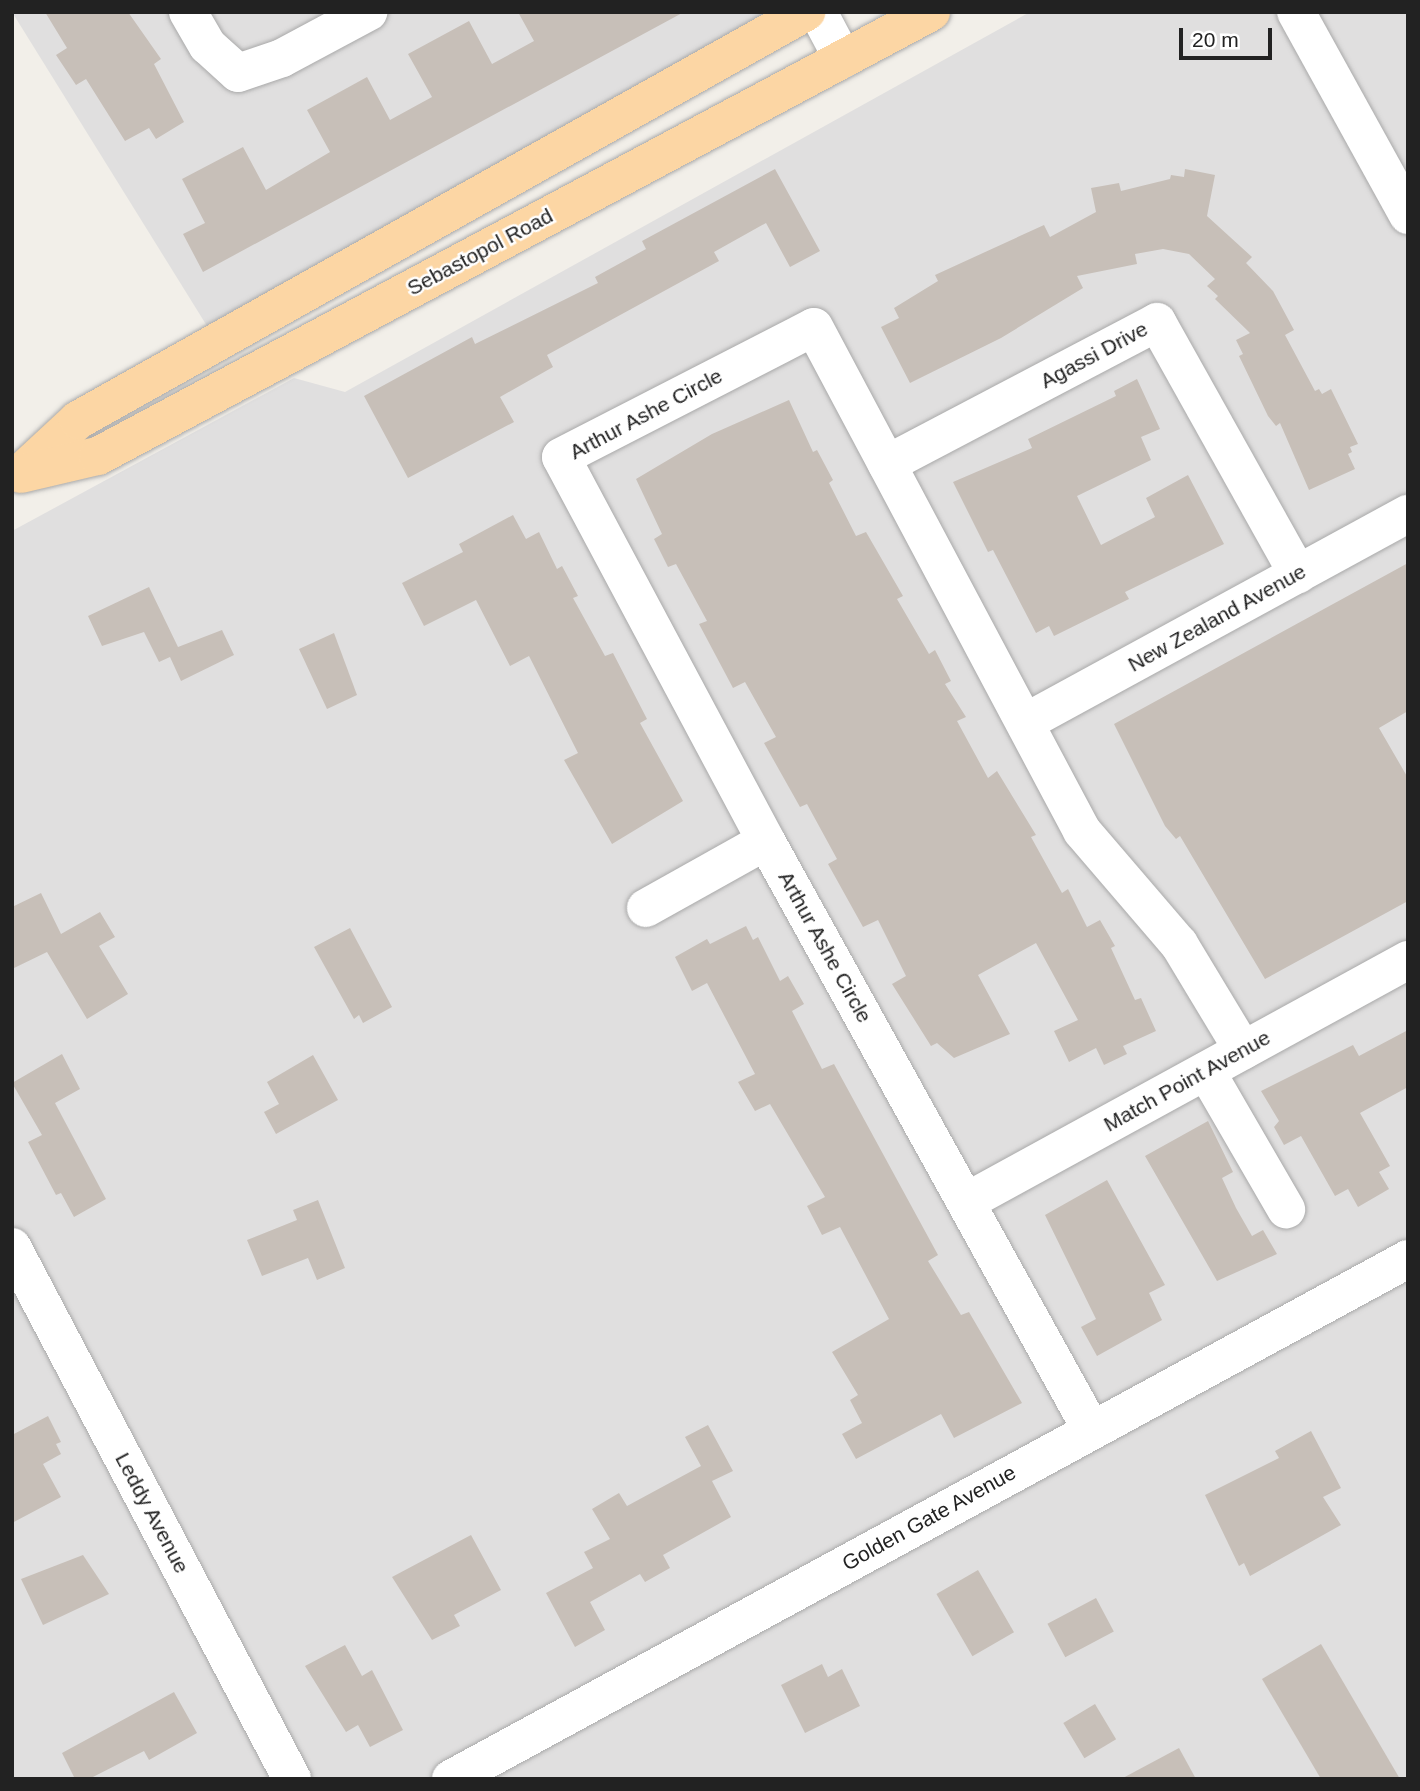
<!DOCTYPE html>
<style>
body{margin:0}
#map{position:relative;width:1420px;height:1791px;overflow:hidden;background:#f2efe9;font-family:Arial,sans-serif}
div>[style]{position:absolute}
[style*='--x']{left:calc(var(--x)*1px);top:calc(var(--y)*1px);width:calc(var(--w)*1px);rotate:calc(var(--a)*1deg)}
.residential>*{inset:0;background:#e0dfdf}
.building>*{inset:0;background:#c7bfb8;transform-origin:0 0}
.roads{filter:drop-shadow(0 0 2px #a9a9a9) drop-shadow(0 0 2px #a9a9a9)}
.minor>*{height:38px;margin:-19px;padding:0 19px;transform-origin:19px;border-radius:19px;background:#fff}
.major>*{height:38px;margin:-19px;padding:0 19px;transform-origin:19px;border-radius:19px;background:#fcd6a4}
span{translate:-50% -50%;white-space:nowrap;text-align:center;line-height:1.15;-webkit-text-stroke:5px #fff;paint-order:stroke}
.street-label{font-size:21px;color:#222}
.frame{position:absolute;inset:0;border:14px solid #222;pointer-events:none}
.scale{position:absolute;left:1179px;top:28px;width:93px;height:32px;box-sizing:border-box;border:4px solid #222;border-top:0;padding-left:9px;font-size:21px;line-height:24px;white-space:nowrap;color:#222;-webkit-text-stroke:5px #fff;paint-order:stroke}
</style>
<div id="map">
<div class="residential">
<i style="clip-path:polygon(12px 12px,781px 12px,207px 326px)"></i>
<i style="clip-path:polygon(1030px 12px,1408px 12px,1408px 1779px,12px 1779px,12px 531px,294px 378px,345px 392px)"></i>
</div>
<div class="building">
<i style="clip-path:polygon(45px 12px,128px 12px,161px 59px,154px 64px,184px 122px,156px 139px,149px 128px,125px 141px,86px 79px,76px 85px,56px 55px,67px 48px)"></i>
<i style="clip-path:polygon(518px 12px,684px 12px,203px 272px,183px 234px,205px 223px,182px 179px,243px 147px,266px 190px,330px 152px,307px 110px,367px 77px,390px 120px,432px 97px,408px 54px,469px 21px,492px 64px,534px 41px)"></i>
<i style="clip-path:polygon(775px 169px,820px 251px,790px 267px,766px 223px,714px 252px,719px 261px,547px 355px,553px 367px,500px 397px,514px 422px,408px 478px,364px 396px,472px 337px,475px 344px,598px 283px,595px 277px,646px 249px,642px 241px)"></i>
<i style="clip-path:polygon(1185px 169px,1215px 175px,1207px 216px,1252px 257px,1246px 263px,1273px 291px,1294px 330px,1285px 335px,1315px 391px,1319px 389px,1322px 394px,1331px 389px,1358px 444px,1350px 447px,1352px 452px,1348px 454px,1355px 469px,1309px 490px,1280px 423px,1276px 426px,1268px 416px,1239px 356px,1243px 354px,1236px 340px,1250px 333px,1215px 299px,1218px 296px,1207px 286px,1215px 279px,1189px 254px,1163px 249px,1135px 254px,1137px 264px,1077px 276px,1083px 288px,1001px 338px,910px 383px,881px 327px,899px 318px,894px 308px,938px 281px,935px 275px,1044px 225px,1050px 237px,1096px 212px,1091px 188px,1119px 183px,1121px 191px,1170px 179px,1171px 175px,1184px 177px)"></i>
<i style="clip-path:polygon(1137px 379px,1160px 429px,1141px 437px,1151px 460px,1077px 496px,1101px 545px,1155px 517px,1146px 498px,1188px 475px,1224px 544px,1125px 592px,1129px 599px,1054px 636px,1049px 626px,1036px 633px,993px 550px,988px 552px,953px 482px,1032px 448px,1028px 439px,1116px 396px,1114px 391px)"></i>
<i style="clip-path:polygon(789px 400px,813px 452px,817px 450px,833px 480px,829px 483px,856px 536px,866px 532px,903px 596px,897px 599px,929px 654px,935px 650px,951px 681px,945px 684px,966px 717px,957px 721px,988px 778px,997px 771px,1036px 835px,1031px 837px,1062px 893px,1068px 889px,1087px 927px,1100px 920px,1115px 946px,1111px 948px,1135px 1000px,1141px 998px,1156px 1031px,1123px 1046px,1127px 1054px,1104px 1065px,1096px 1048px,1069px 1062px,1054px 1031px,1078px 1020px,1036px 943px,978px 975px,1010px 1034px,954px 1058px,937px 1043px,931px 1046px,892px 984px,906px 976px,878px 920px,863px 927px,828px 864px,837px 859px,807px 804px,800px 807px,764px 743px,776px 737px,745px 682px,733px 688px,699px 624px,707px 621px,676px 564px,668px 567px,654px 539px,662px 534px,636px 479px,712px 434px)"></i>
<i style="clip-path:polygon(513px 515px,526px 539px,539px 532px,557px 569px,562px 566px,578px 596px,573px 598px,605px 656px,613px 653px,647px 719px,640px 723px,683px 801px,612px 844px,564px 760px,578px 753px,529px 656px,510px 666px,476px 600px,424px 626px,402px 583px,463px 552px,459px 544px)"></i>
<i style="clip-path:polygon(1408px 563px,1408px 711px,1379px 728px,1408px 778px,1408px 901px,1265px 979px,1180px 836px,1176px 839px,1165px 826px,1114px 724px)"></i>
<i style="clip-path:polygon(149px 587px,178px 647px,222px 630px,234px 655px,181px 681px,170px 657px,159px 662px,144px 632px,102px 646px,88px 616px)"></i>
<i style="clip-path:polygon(334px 633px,357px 695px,327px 709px,299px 649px)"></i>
<i style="clip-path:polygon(41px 893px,61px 934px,100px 912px,115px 937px,99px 946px,128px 994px,87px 1019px,47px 952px,12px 969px,12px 907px)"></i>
<i style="clip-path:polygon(746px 926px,753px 940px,758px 937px,780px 981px,788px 976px,804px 1004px,792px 1011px,822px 1069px,834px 1064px,938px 1255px,928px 1261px,961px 1315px,969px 1312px,1022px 1403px,954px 1438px,941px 1414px,856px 1459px,842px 1434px,862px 1423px,850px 1400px,858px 1395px,832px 1352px,889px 1319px,840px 1227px,822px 1235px,807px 1206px,825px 1197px,770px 1104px,755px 1111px,738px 1082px,755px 1074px,707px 983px,692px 991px,675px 957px,707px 939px,710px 944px)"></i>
<i style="clip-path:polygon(350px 928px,392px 1007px,363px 1023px,359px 1015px,354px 1019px,314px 947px)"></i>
<i style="clip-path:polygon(1408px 1030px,1408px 1087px,1360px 1113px,1390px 1166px,1379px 1172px,1389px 1189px,1358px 1207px,1348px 1189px,1335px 1196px,1301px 1136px,1284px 1145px,1274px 1127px,1279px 1121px,1261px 1091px,1353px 1045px,1359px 1056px)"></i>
<i style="clip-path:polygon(62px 1054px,80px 1089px,55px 1103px,106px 1199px,74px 1217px,61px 1193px,56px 1195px,28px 1142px,42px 1135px,12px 1083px)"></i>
<i style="clip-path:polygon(313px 1055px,338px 1100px,276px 1134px,264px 1112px,279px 1104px,267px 1082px)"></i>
<i style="clip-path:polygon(1208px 1121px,1233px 1172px,1222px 1178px,1236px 1208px,1252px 1236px,1263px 1230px,1277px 1254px,1217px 1281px,1145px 1156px)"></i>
<i style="clip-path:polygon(1107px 1180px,1165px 1285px,1149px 1293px,1162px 1320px,1097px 1356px,1081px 1327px,1096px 1319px,1045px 1215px)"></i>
<i style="clip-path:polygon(318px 1200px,345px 1268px,317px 1280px,308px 1258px,262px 1276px,247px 1240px,297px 1220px,293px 1210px)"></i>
<i style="clip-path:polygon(48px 1416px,61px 1442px,56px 1444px,61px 1454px,43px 1464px,61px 1497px,12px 1523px,12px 1435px)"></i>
<i style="clip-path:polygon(708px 1425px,733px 1471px,712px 1481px,731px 1517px,663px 1555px,670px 1568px,645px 1582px,640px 1574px,590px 1602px,605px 1630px,575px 1647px,546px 1593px,593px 1568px,584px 1552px,610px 1539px,592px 1509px,619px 1493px,627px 1506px,701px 1466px,685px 1437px)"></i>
<i style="clip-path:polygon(1311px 1431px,1341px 1488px,1323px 1497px,1341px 1525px,1250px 1576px,1244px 1563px,1239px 1566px,1205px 1495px,1279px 1458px,1275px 1451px)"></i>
<i style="clip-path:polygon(471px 1535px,501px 1590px,454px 1615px,460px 1626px,432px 1640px,392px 1577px)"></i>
<i style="clip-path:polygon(83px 1555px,109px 1594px,43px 1625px,21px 1579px)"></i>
<i style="left:978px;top:1570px;width:72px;height:48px;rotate:60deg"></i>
<i style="left:1096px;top:1598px;width:38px;height:55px;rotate:62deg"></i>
<i style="clip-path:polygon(1321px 1644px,1400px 1779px,1321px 1779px,1262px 1679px)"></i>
<i style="clip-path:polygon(345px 1645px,362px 1676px,372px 1670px,403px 1730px,370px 1747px,358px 1725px,346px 1732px,305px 1666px)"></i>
<i style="clip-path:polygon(822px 1664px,828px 1677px,842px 1669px,860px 1706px,805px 1733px,781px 1685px)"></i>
<i style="clip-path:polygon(174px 1692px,197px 1733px,149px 1760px,144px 1751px,89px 1779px,75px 1779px,62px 1753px)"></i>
<i style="left:1095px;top:1704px;width:41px;height:37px;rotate:59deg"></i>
<i style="clip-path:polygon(1179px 1748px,1196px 1779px,1121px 1779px)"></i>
</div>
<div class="roads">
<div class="minor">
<i style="--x:188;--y:12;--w:39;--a:60"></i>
<i style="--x:208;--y:46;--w:40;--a:42"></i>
<i style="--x:238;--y:73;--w:46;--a:-18.8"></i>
<i style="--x:282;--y:58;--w:98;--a:-28.1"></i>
<i style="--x:818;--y:12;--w:53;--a:62"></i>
<i style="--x:1296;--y:12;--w:232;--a:61.1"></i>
<i style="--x:887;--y:464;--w:305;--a:-27.7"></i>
<i style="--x:1157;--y:322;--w:289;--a:60.8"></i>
<i style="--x:1026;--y:722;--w:435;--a:-28.6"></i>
<i style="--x:646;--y:908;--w:137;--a:-29.2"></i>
<i style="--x:1206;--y:1071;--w:160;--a:59.9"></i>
<i style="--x:966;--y:1202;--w:504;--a:-28.7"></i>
<i style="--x:12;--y:1247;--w:601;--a:62.24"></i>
<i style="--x:1091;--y:1429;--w:672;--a:-118.93"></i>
<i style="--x:766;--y:841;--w:435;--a:-118.1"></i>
<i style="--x:561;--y:457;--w:284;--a:-27.2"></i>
<i style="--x:814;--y:327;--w:571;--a:62"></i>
<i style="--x:1082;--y:831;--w:149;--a:49.4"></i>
<i style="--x:1179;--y:944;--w:124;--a:58.9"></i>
<i style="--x:451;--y:1779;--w:1089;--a:-28.52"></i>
</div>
<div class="major">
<i style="--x:22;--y:472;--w:76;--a:-42.9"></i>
<i style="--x:78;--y:420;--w:835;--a:-29.27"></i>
<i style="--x:21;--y:474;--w:79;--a:-13.2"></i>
<i style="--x:98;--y:456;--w:944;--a:-28.06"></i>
</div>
</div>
<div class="street-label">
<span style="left:480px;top:252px;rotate:-28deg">Sebastopol Road</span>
<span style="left:1094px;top:355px;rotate:-28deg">Agassi Drive</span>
<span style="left:646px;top:414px;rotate:-28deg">Arthur Ashe Circle</span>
<span style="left:1217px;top:618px;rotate:-29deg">New Zealand Avenue</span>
<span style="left:825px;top:947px;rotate:61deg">Arthur Ashe Circle</span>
<span style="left:1187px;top:1081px;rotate:-29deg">Match Point Avenue</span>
<span style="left:152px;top:1513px;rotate:62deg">Leddy Avenue</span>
<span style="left:929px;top:1518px;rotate:-29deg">Golden Gate Avenue</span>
</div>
<div class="frame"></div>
<div class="scale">20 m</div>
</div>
